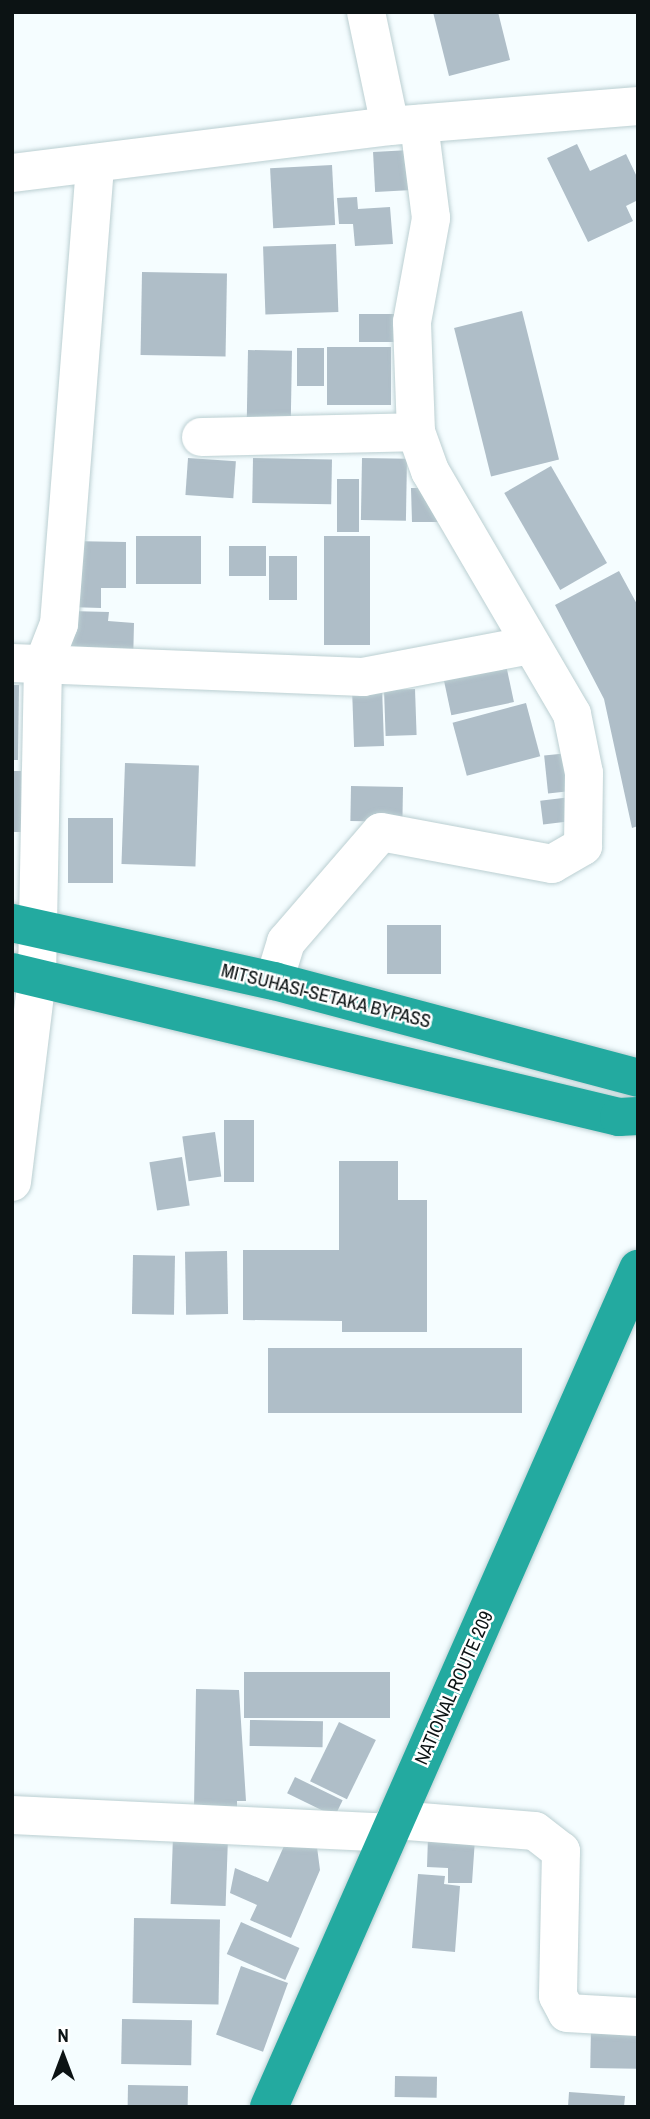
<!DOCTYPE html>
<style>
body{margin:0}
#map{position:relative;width:650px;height:2119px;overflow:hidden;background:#f5fdff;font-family:"Archivo Narrow",sans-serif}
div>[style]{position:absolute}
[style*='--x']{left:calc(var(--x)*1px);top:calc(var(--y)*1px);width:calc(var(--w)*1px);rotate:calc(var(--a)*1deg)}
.building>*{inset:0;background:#afbec8;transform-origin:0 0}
.roads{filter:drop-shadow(0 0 2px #bbcfd2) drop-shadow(0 0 2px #bbcfd2)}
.minor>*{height:38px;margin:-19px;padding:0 19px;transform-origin:19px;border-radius:19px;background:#fff}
.highway>*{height:38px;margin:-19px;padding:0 19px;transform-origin:19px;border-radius:19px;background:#23aaa0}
span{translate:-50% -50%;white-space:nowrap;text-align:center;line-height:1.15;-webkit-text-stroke:5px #fff;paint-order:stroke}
.street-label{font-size:19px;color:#0c1314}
.frame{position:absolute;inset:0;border:14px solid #0c1314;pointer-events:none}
.north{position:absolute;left:28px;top:2021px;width:70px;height:70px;-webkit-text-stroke:5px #fff;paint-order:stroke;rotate:0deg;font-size:19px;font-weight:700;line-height:28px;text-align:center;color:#0c1314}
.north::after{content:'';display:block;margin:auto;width:24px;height:32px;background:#0c1314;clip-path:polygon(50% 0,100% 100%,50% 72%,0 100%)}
</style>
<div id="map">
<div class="building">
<i style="clip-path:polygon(433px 12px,498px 12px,510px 60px,449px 76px)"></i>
<i style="clip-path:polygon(577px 144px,590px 171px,626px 154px,638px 179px,638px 200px,626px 206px,633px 221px,588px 242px,547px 158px)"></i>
<i style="left:410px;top:150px;width:40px;height:37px;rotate:87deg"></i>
<i style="left:332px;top:165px;width:60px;height:62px;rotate:87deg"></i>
<i style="clip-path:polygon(357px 197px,358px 209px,390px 207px,393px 244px,355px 246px,353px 224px,339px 224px,337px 198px)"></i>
<i style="left:336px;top:244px;width:68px;height:73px;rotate:88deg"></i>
<i style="left:142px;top:272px;width:85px;height:83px;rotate:1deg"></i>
<i style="left:522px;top:311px;width:153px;height:70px;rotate:76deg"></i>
<i style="left:359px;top:314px;width:39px;height:28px"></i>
<i style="left:327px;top:347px;width:64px;height:58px"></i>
<i style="left:297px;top:348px;width:27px;height:38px"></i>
<i style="left:248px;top:350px;width:44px;height:77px;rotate:1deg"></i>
<i style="left:188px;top:458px;width:48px;height:37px;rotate:4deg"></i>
<i style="left:253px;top:458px;width:79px;height:45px;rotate:1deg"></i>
<i style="left:362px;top:458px;width:45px;height:62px;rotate:1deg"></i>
<i style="left:551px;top:466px;width:112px;height:54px;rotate:60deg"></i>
<i style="left:337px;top:479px;width:22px;height:53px"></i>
<i style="clip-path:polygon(411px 488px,430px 488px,443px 522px,412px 522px)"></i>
<i style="left:136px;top:536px;width:65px;height:48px"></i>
<i style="left:324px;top:536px;width:46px;height:109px"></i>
<i style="clip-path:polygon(69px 541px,126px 542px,126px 588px,101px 588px,101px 608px,69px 607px)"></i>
<i style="left:229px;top:546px;width:37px;height:30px"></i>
<i style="left:297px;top:556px;width:44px;height:28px;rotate:90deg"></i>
<i style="clip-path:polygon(619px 571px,638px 606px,638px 826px,632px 828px,604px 699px,555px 605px)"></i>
<i style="clip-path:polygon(70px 611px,109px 612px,108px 621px,134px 623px,133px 665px,69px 652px)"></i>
<i style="left:505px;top:660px;width:43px;height:64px;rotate:78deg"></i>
<i style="clip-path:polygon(12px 685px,19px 685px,18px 760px,12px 760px)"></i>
<i style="left:382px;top:687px;width:59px;height:30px;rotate:88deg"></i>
<i style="left:415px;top:689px;width:46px;height:31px;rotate:88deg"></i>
<i style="left:526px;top:703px;width:55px;height:76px;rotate:75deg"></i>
<i style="left:569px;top:753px;width:38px;height:25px;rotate:84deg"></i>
<i style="left:125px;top:763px;width:74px;height:101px;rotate:2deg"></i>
<i style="left:12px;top:771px;width:9px;height:61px"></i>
<i style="left:351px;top:786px;width:52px;height:35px;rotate:1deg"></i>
<i style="left:571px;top:797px;width:24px;height:31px;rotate:83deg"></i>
<i style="left:68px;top:818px;width:45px;height:65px"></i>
<i style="left:387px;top:925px;width:54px;height:49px"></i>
<i style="left:224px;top:1120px;width:30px;height:62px"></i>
<i style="left:215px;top:1132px;width:45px;height:33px;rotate:82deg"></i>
<i style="left:182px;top:1157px;width:49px;height:33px;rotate:81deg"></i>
<i style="clip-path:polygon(339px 1161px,398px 1161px,398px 1200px,427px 1200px,427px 1332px,342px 1332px,342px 1321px,243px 1320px,243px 1250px,339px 1250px)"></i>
<i style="left:227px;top:1251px;width:63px;height:42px;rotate:89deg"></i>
<i style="left:133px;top:1255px;width:42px;height:59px;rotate:1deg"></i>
<i style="left:268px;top:1348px;width:254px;height:65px"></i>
<i style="left:244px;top:1672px;width:146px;height:46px"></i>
<i style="clip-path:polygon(196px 1689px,239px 1690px,246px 1801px,237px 1801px,237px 1809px,194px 1808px)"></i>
<i style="left:250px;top:1720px;width:73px;height:26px;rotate:1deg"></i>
<i style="left:339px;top:1722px;width:41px;height:66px;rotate:26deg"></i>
<i style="left:295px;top:1777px;width:53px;height:18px;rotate:26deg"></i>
<i style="left:173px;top:1836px;width:55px;height:68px;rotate:2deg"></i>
<i style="clip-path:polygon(428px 1837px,475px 1839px,472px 1883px,448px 1883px,448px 1868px,427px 1867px)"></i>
<i style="clip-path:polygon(284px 1846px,317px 1847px,320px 1870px,291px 1938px,250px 1920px,257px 1905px,230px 1893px,235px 1868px,268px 1882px)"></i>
<i style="clip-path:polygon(418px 1874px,445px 1876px,444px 1884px,460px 1886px,455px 1952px,412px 1948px)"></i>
<i style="left:134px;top:1918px;width:86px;height:85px;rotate:1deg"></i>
<i style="left:241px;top:1922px;width:64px;height:35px;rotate:24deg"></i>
<i style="left:241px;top:1966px;width:50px;height:73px;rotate:20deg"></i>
<i style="left:122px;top:2019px;width:70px;height:45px;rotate:1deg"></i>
<i style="left:591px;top:2026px;width:47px;height:42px;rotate:1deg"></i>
<i style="left:395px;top:2076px;width:42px;height:21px;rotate:1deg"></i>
<i style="left:128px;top:2085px;width:60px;height:22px;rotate:1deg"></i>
<i style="clip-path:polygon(569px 2092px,625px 2096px,624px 2107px,568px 2107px)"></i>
</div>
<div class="roads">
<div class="minor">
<i style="--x:366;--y:12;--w:116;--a:78.1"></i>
<i style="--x:12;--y:173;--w:381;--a:-7.1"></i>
<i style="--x:390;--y:126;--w:249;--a:-4.6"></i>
<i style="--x:201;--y:437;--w:215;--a:-1.3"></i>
<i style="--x:12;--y:663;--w:351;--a:2.3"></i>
<i style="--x:363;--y:677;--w:170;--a:-10.8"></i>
<i style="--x:274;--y:981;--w:41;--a:-72.9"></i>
<i style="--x:286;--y:942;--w:145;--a:-49.2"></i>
<i style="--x:381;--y:832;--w:174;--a:10.6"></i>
<i style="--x:552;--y:864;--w:36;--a:-30"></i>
<i style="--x:583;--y:846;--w:73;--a:-89.2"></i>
<i style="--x:584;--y:773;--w:60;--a:-101.5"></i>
<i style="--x:572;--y:714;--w:281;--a:-120.3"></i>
<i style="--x:430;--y:471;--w:41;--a:-109.7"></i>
<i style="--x:416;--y:432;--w:110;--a:-92.1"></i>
<i style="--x:412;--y:322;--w:106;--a:-79.6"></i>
<i style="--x:431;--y:218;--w:95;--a:-97.3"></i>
<i style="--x:12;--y:1182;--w:207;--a:-83"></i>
<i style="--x:37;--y:977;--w:312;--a:-88.9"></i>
<i style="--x:43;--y:665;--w:44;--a:-68.7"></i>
<i style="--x:59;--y:624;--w:461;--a:-85.5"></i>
<i style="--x:12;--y:1815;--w:377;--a:2.7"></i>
<i style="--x:395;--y:1820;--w:140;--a:4.5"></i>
<i style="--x:535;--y:1831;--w:33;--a:38"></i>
<i style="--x:561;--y:1851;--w:145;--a:91.2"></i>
<i style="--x:558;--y:1996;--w:19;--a:62"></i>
<i style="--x:567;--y:2013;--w:71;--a:3.2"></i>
</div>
<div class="highway">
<i style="--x:12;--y:923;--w:268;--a:12.5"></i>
<i style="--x:274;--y:981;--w:377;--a:14.9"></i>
<i style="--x:12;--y:972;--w:624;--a:13.44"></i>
<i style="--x:619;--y:1117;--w:19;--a:-3"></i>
<i style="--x:269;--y:2107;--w:916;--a:-66.23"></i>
</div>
</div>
<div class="street-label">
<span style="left:326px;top:996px;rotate:14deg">MITSUHASI-SETAKA BYPASS</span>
<span style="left:454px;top:1688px;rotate:-66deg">NATIONAL ROUTE 209</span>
</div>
<div class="frame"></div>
<div class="north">N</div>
</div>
